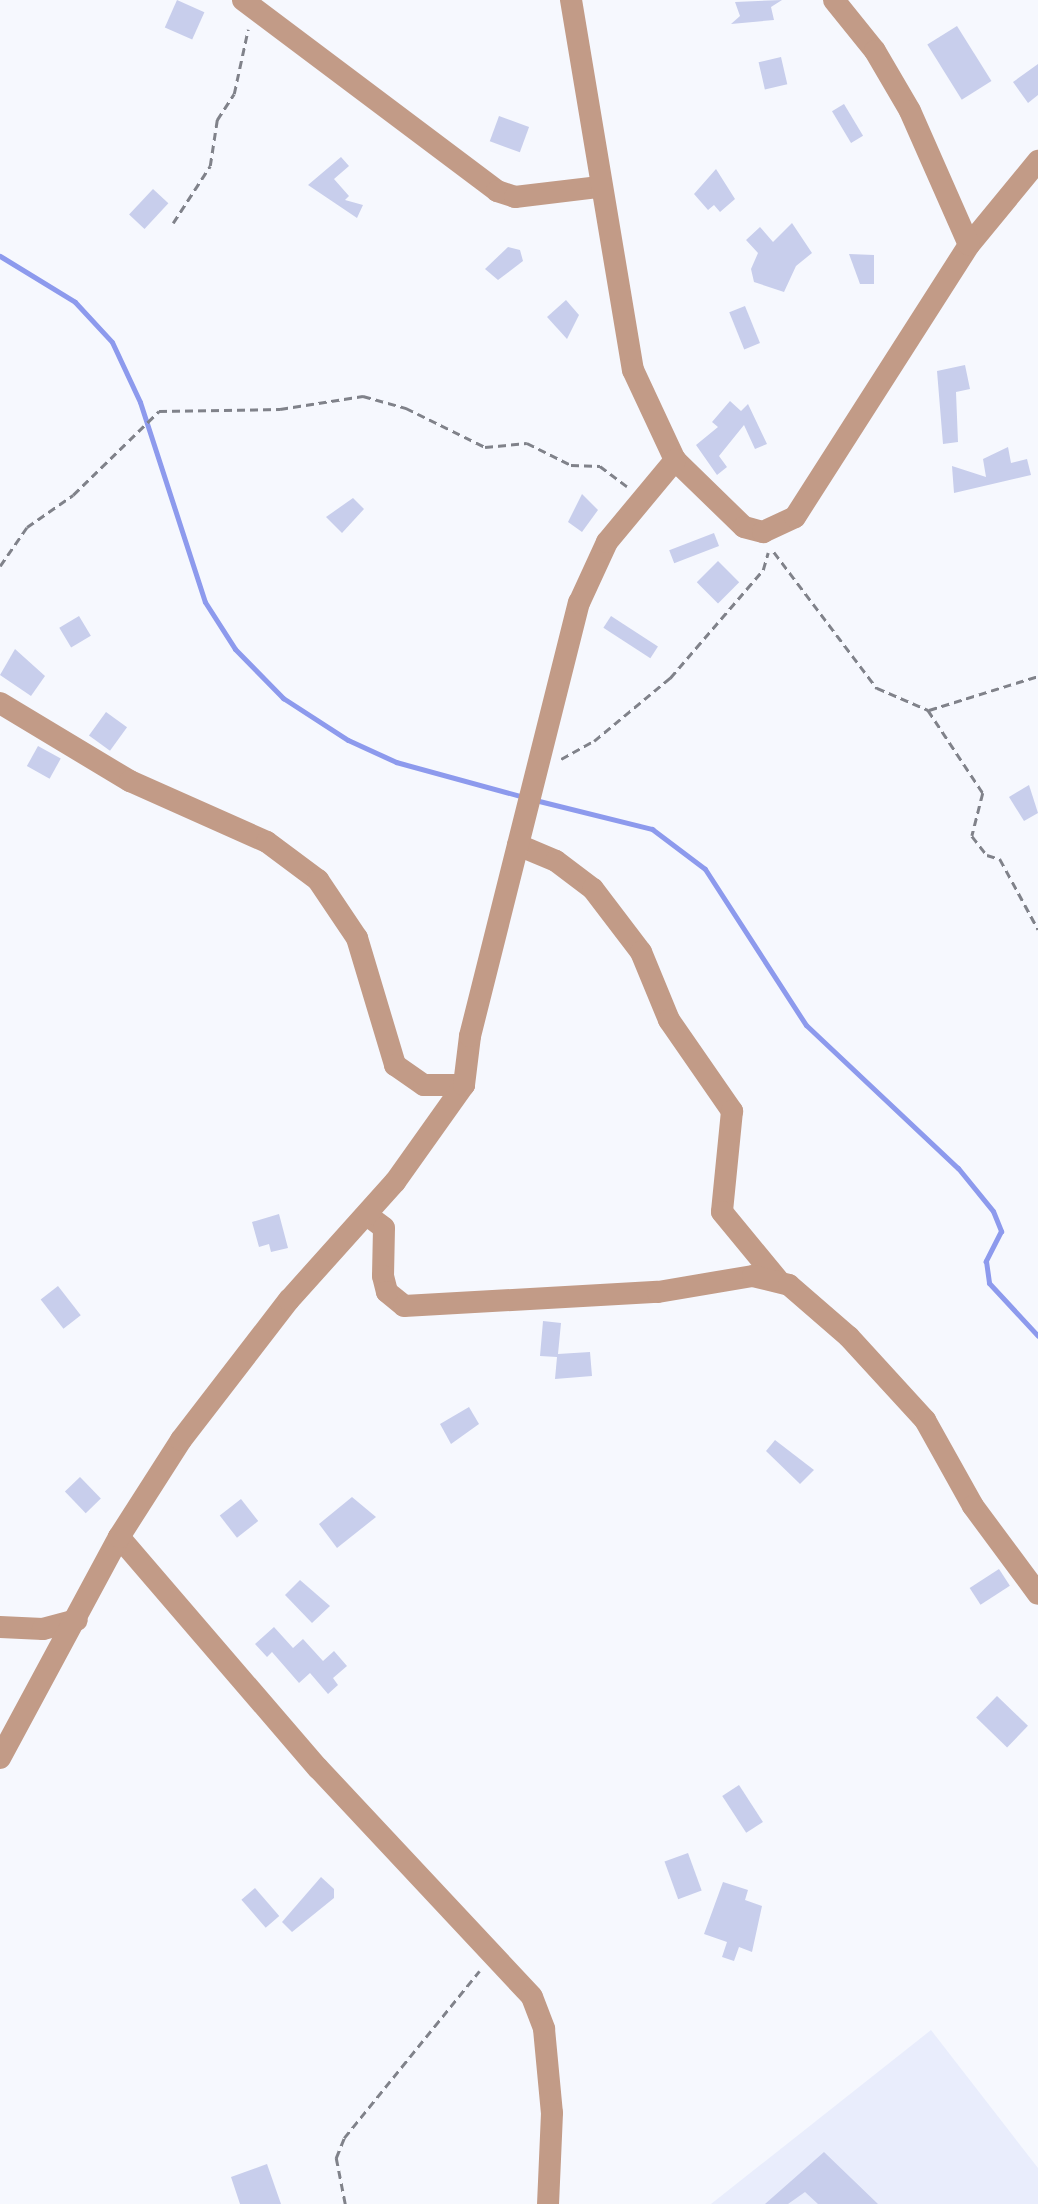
<!DOCTYPE html>
<style>
body{margin:0}
#map{position:relative;width:1038px;height:2204px;overflow:hidden;background:#f6f8fe;font-family:Roboto,sans-serif}
div>[style]{position:absolute}
[style*='--x']{left:calc(var(--x)*1px);top:calc(var(--y)*1px);width:calc(var(--w)*1px);rotate:calc(var(--a)*1deg)}
.built>*{inset:0;background:#e9edfc}
.stream>*{height:5px;margin:-2.5px;padding:0 2.5px;transform-origin:2.5px;border-radius:2.5px;background:#8d9aed}
.building>*{inset:0;background:#c8ceec;transform-origin:0 0}
.path>*{height:2.5px;margin-top:-1.25px;transform-origin:0;background:repeating-linear-gradient(90deg,#80828a 0 8px,transparent 0 13px)}
.minor>*{height:22px;margin:-11px;padding:0 11px;transform-origin:11px;border-radius:11px;background:#c29b87}
span{translate:-50% -50%;white-space:nowrap;text-align:center;line-height:1.15;-webkit-text-stroke:10px #f6f8fe;paint-order:stroke}
</style>
<div id="map">
<div class="built">
<i style="clip-path:polygon(931px 2030px,1038px 2168px,1038px 2204px,711px 2204px)"></i>
</div>
<div class="stream">
<i style="--x:0;--y:256;--w:88;--a:31.5"></i>
<i style="--x:75;--y:302;--w:54;--a:47.2"></i>
<i style="--x:112;--y:342;--w:66;--a:65"></i>
<i style="--x:140;--y:402;--w:210;--a:72"></i>
<i style="--x:205;--y:602;--w:56;--a:57.4"></i>
<i style="--x:235;--y:649;--w:69;--a:45.6"></i>
<i style="--x:283;--y:698;--w:77;--a:32.9"></i>
<i style="--x:348;--y:740;--w:53;--a:24.6"></i>
<i style="--x:396;--y:762;--w:133;--a:15.3"></i>
<i style="--x:535;--y:800;--w:121;--a:13.9"></i>
<i style="--x:652;--y:829;--w:66;--a:37"></i>
<i style="--x:705;--y:869;--w:186;--a:57.1"></i>
<i style="--x:806;--y:1025;--w:209;--a:43.3"></i>
<i style="--x:958;--y:1168;--w:55;--a:50.9"></i>
<i style="--x:993;--y:1211;--w:22;--a:68"></i>
<i style="--x:1001;--y:1231;--w:34;--a:117"></i>
<i style="--x:986;--y:1261;--w:22;--a:82"></i>
<i style="--x:989;--y:1283;--w:72;--a:47.2"></i>
</div>
<div class="building">
<i style="left:177px;top:0;width:30px;height:30px;rotate:24deg"></i>
<i style="clip-path:polygon(782px 0,771px 7px,774px 20px,731px 24px,740px 16px,735px 2px)"></i>
<i style="left:957px;top:26px;width:65px;height:35px;rotate:58deg"></i>
<i style="left:781px;top:57px;width:28px;height:23px;rotate:77deg"></i>
<i style="clip-path:polygon(1038px 64px,1038px 95px,1028px 103px,1013px 82px)"></i>
<i style="left:844px;top:104px;width:37px;height:14px;rotate:59deg"></i>
<i style="left:499px;top:116px;width:32px;height:27px;rotate:20deg"></i>
<i style="clip-path:polygon(341px 157px,349px 166px,334px 179px,349px 196px,345px 200px,363px 205px,357px 218px,308px 185px)"></i>
<i style="clip-path:polygon(716px 169px,735px 199px,720px 212px,714px 205px,708px 210px,694px 194px)"></i>
<i style="left:153px;top:189px;width:21px;height:35px;rotate:43deg"></i>
<i style="clip-path:polygon(792px 223px,812px 253px,796px 266px,784px 292px,754px 282px,751px 269px,758px 253px,746px 240px,760px 227px,773px 242px)"></i>
<i style="clip-path:polygon(508px 247px,520px 250px,523px 261px,498px 280px,485px 269px)"></i>
<i style="clip-path:polygon(849px 254px,874px 255px,874px 284px,860px 284px)"></i>
<i style="clip-path:polygon(566px 300px,579px 315px,567px 339px,547px 317px)"></i>
<i style="left:745px;top:306px;width:40px;height:17px;rotate:68deg"></i>
<i style="clip-path:polygon(965px 365px,970px 389px,956px 392px,958px 442px,943px 444px,937px 371px)"></i>
<i style="clip-path:polygon(730px 401px,741px 411px,748px 404px,767px 444px,755px 449px,744px 425px,719px 456px,727px 467px,717px 475px,696px 445px,718px 427px,712px 422px)"></i>
<i style="clip-path:polygon(1008px 447px,1011px 463px,1027px 459px,1031px 475px,954px 493px,952px 466px,986px 477px,983px 459px)"></i>
<i style="clip-path:polygon(582px 494px,598px 510px,582px 532px,568px 522px)"></i>
<i style="clip-path:polygon(353px 498px,364px 509px,342px 533px,326px 517px)"></i>
<i style="left:714px;top:533px;width:14px;height:48px;rotate:69deg"></i>
<i style="left:718px;top:561px;width:30px;height:30px;rotate:45deg"></i>
<i style="left:79px;top:616px;width:23px;height:23px;rotate:59deg"></i>
<i style="left:611px;top:616px;width:56px;height:14px;rotate:33deg"></i>
<i style="clip-path:polygon(15px 649px,45px 676px,31px 696px,0 675px)"></i>
<i style="left:106px;top:712px;width:26px;height:29px;rotate:36deg"></i>
<i style="left:38px;top:746px;width:26px;height:23px;rotate:29deg"></i>
<i style="clip-path:polygon(1029px 785px,1038px 813px,1024px 821px,1009px 797px)"></i>
<i style="clip-path:polygon(279px 1214px,288px 1248px,271px 1252px,269px 1244px,259px 1247px,252px 1222px)"></i>
<i style="left:58px;top:1286px;width:37px;height:22px;rotate:52deg"></i>
<i style="clip-path:polygon(543px 1321px,561px 1323px,558px 1354px,590px 1352px,592px 1376px,555px 1379px,557px 1357px,540px 1356px)"></i>
<i style="clip-path:polygon(469px 1407px,479px 1424px,451px 1444px,440px 1424px)"></i>
<i style="clip-path:polygon(775px 1440px,814px 1470px,800px 1484px,766px 1451px)"></i>
<i style="left:80px;top:1477px;width:30px;height:21px;rotate:46deg"></i>
<i style="clip-path:polygon(352px 1497px,376px 1517px,337px 1548px,319px 1524px)"></i>
<i style="left:241px;top:1499px;width:28px;height:27px;rotate:52deg"></i>
<i style="left:999px;top:1569px;width:20px;height:35px;rotate:57deg"></i>
<i style="clip-path:polygon(300px 1580px,330px 1606px,312px 1623px,285px 1595px)"></i>
<i style="clip-path:polygon(274px 1627px,293px 1648px,303px 1639px,323px 1661px,334px 1651px,347px 1666px,333px 1678px,338px 1685px,328px 1694px,310px 1673px,299px 1683px,272px 1652px,267px 1657px,255px 1644px)"></i>
<i style="left:997px;top:1696px;width:43px;height:30px;rotate:44deg"></i>
<i style="left:739px;top:1785px;width:44px;height:20px;rotate:57deg"></i>
<i style="left:688px;top:1853px;width:40px;height:25px;rotate:70deg"></i>
<i style="clip-path:polygon(321px 1877px,334px 1889px,334px 1898px,292px 1932px,282px 1922px)"></i>
<i style="clip-path:polygon(723px 1882px,748px 1890px,745px 1900px,762px 1906px,752px 1952px,739px 1947px,734px 1961px,722px 1957px,727px 1942px,704px 1934px)"></i>
<i style="left:255px;top:1888px;width:37px;height:18px;rotate:49deg"></i>
<i style="clip-path:polygon(824px 2152px,878px 2204px,818px 2204px,805px 2192px,788px 2204px,765px 2204px)"></i>
<i style="clip-path:polygon(267px 2164px,281px 2204px,240px 2204px,231px 2177px)"></i>
</div>
<div class="path">
<i style="--x:173;--y:223;--w:68;--a:-57"></i>
<i style="--x:210;--y:166;--w:47;--a:-81.3"></i>
<i style="--x:217;--y:120;--w:31;--a:-57"></i>
<i style="--x:234;--y:94;--w:66;--a:-77.8"></i>
<i style="--x:774;--y:552;--w:171;--a:52.9"></i>
<i style="--x:877;--y:688;--w:56;--a:23.3"></i>
<i style="--x:928;--y:710;--w:100;--a:56.5"></i>
<i style="--x:983;--y:793;--w:44;--a:104.3"></i>
<i style="--x:972;--y:836;--w:24;--a:52"></i>
<i style="--x:987;--y:855;--w:14;--a:17"></i>
<i style="--x:1000;--y:859;--w:80;--a:61.5"></i>
<i style="--x:0;--y:566;--w:47;--a:-55.3"></i>
<i style="--x:27;--y:527;--w:56;--a:-34.8"></i>
<i style="--x:73;--y:495;--w:120;--a:-44.3"></i>
<i style="--x:159;--y:411;--w:121;--a:-0.9"></i>
<i style="--x:280;--y:409;--w:84;--a:-8.9"></i>
<i style="--x:363;--y:396;--w:45;--a:15.6"></i>
<i style="--x:406;--y:408;--w:88;--a:26.3"></i>
<i style="--x:485;--y:447;--w:42;--a:-5.4"></i>
<i style="--x:527;--y:443;--w:49;--a:26.6"></i>
<i style="--x:571;--y:465;--w:29;--a:2"></i>
<i style="--x:600;--y:466;--w:34;--a:37"></i>
<i style="--x:929;--y:710;--w:114;--a:-17.3"></i>
<i style="--x:561;--y:759;--w:38;--a:-29"></i>
<i style="--x:594;--y:741;--w:99;--a:-39.7"></i>
<i style="--x:670;--y:678;--w:143;--a:-49.3"></i>
<i style="--x:763;--y:570;--w:18;--a:-74"></i>
<i style="--x:345;--y:2204;--w:47;--a:-101.1"></i>
<i style="--x:336;--y:2158;--w:22;--a:-68"></i>
<i style="--x:344;--y:2138;--w:215;--a:-51"></i>
</div>
<div class="minor">
<i style="--x:243;--y:0;--w:318;--a:36.9"></i>
<i style="--x:497;--y:191;--w:19;--a:18"></i>
<i style="--x:515;--y:197;--w:85;--a:-6.8"></i>
<i style="--x:571;--y:0;--w:375;--a:80.5"></i>
<i style="--x:633;--y:370;--w:99;--a:65"></i>
<i style="--x:675;--y:460;--w:96;--a:44.2"></i>
<i style="--x:744;--y:527;--w:20;--a:15"></i>
<i style="--x:763;--y:532;--w:35;--a:-25"></i>
<i style="--x:795;--y:517;--w:323;--a:-57.4"></i>
<i style="--x:969;--y:245;--w:109;--a:-50.6"></i>
<i style="--x:834;--y:0;--w:65;--a:51.2"></i>
<i style="--x:875;--y:51;--w:69;--a:59.7"></i>
<i style="--x:910;--y:111;--w:146;--a:66.2"></i>
<i style="--x:0;--y:703;--w:152;--a:31"></i>
<i style="--x:130;--y:781;--w:150;--a:24"></i>
<i style="--x:267;--y:842;--w:64;--a:36.7"></i>
<i style="--x:318;--y:880;--w:70;--a:56.1"></i>
<i style="--x:357;--y:938;--w:133;--a:73.3"></i>
<i style="--x:395;--y:1065;--w:35;--a:35"></i>
<i style="--x:424;--y:1085;--w:40;--a:0"></i>
<i style="--x:518;--y:845;--w:41;--a:22.8"></i>
<i style="--x:556;--y:861;--w:46;--a:37.1"></i>
<i style="--x:593;--y:889;--w:79;--a:52.7"></i>
<i style="--x:641;--y:952;--w:74;--a:67.6"></i>
<i style="--x:669;--y:1020;--w:111;--a:55.3"></i>
<i style="--x:732;--y:1111;--w:101;--a:95.7"></i>
<i style="--x:722;--y:1212;--w:88;--a:50.5"></i>
<i style="--x:367;--y:1215;--w:21;--a:37"></i>
<i style="--x:384;--y:1228;--w:48;--a:91.2"></i>
<i style="--x:383;--y:1276;--w:16;--a:76"></i>
<i style="--x:387;--y:1292;--w:22;--a:39"></i>
<i style="--x:404;--y:1306;--w:254;--a:-3.2"></i>
<i style="--x:658;--y:1292;--w:96;--a:-9.6"></i>
<i style="--x:753;--y:1276;--w:37;--a:14"></i>
<i style="--x:789;--y:1285;--w:79;--a:40.9"></i>
<i style="--x:849;--y:1337;--w:113;--a:47.5"></i>
<i style="--x:925;--y:1420;--w:98;--a:60.8"></i>
<i style="--x:973;--y:1506;--w:109;--a:53.5"></i>
<i style="--x:119;--y:1537;--w:305;--a:49.3"></i>
<i style="--x:318;--y:1768;--w:313;--a:46.9"></i>
<i style="--x:532;--y:1997;--w:34;--a:69"></i>
<i style="--x:544;--y:2029;--w:84;--a:84.6"></i>
<i style="--x:552;--y:2113;--w:91;--a:92.5"></i>
<i style="--x:0;--y:1627;--w:43;--a:2.7"></i>
<i style="--x:43;--y:1629;--w:35;--a:-15"></i>
<i style="--x:0;--y:1758;--w:251;--a:-61.7"></i>
<i style="--x:119;--y:1537;--w:115;--a:-57.4"></i>
<i style="--x:181;--y:1440;--w:177;--a:-52.4"></i>
<i style="--x:289;--y:1300;--w:159;--a:-48.1"></i>
<i style="--x:395;--y:1182;--w:119;--a:-54.6"></i>
<i style="--x:464;--y:1085;--w:49;--a:-83"></i>
<i style="--x:470;--y:1036;--w:447;--a:-75.9"></i>
<i style="--x:579;--y:603;--w:67;--a:-65.3"></i>
<i style="--x:607;--y:542;--w:107;--a:-50.3"></i>
</div>
</div>
